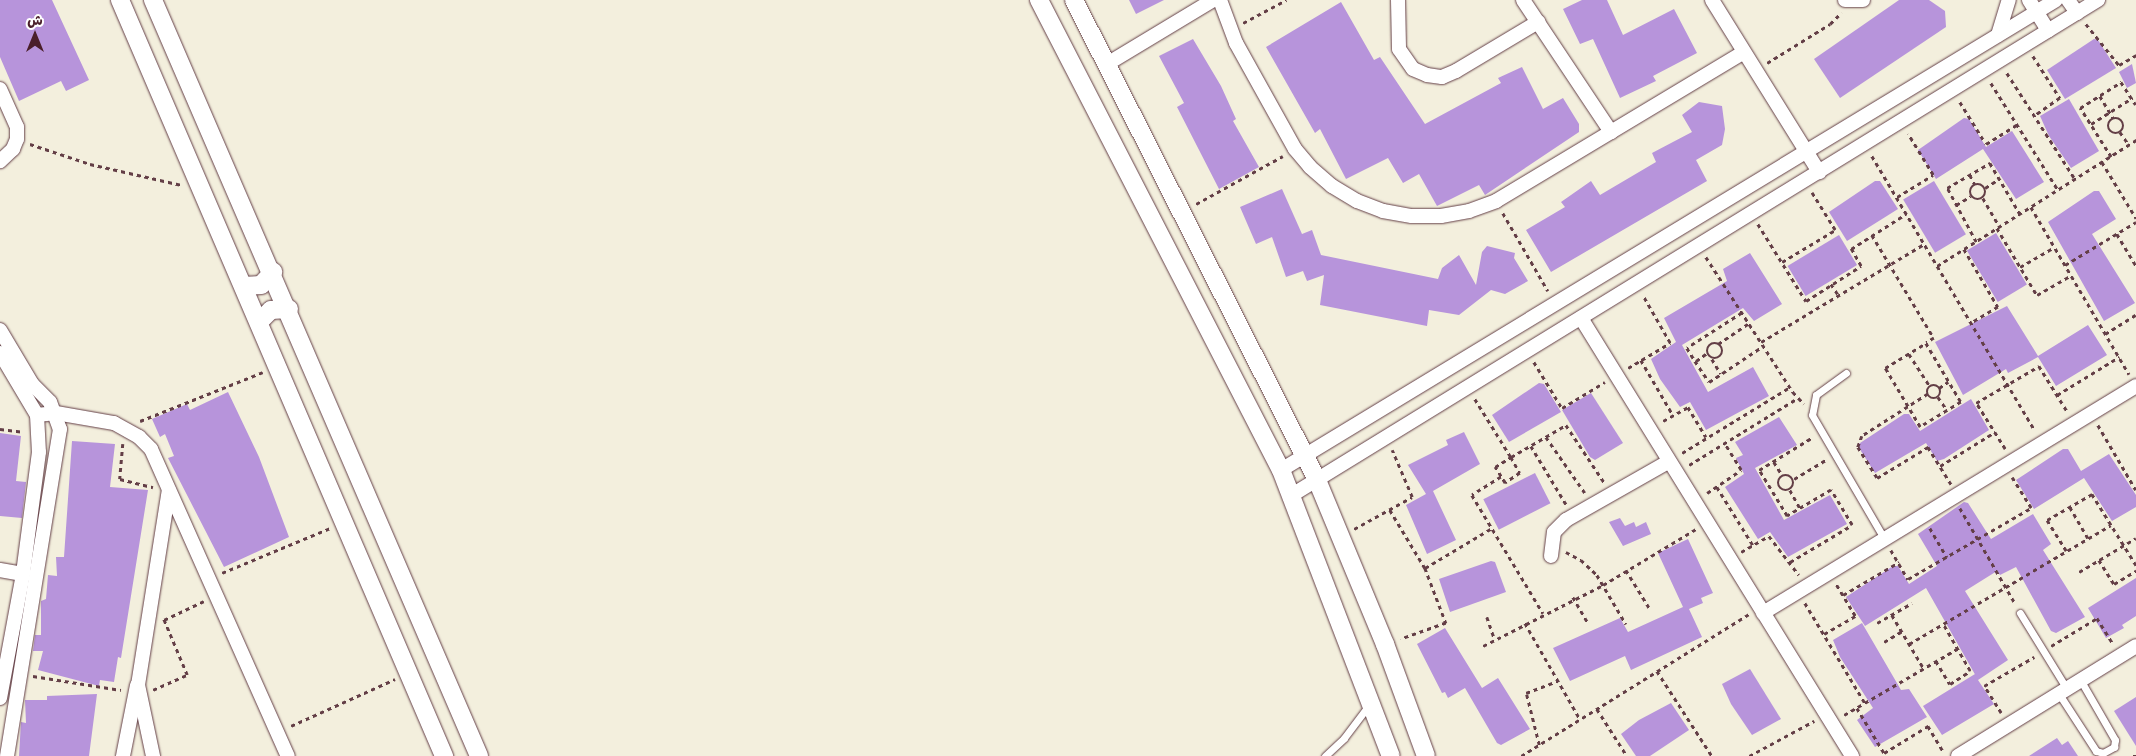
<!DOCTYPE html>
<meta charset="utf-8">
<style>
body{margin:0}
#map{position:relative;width:2136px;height:756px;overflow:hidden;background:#f3efdd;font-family:"Patrick Hand","Playpen Sans Arabic",sans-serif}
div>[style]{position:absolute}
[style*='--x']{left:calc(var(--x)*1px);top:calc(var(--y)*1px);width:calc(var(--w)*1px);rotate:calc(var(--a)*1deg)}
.building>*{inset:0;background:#b794db;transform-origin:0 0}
.path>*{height:2.5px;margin-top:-1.25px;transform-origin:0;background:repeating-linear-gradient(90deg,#633e46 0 4px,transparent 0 8px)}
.path>.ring{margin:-1.25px;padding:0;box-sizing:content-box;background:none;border:2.5px solid #633e46;border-radius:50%}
.roads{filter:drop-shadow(0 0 1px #633e46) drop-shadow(0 0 1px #633e46)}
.service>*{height:7px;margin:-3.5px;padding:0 3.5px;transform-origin:3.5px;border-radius:3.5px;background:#fff}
.minor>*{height:14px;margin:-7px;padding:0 7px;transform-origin:7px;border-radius:7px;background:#fff}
.tertiary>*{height:18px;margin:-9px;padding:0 9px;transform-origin:9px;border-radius:9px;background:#fff}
span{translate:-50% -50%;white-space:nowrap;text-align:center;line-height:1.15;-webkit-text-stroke:4.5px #fff;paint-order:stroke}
.north{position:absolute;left:10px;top:10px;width:50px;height:50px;-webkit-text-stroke:4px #fff;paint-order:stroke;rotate:0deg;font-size:14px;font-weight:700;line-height:20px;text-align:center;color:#4a1f2b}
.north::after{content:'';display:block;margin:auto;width:18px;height:22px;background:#4a1f2b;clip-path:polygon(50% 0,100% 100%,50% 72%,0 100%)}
</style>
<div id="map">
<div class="building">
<i style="clip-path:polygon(0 0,52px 0,89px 80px,66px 91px,61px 81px,19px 101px,0 57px)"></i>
<i style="clip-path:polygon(1129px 0,1164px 0,1136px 14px)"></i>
<i style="clip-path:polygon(1582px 0,1607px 0,1623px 35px,1674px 9px,1697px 53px,1653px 76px,1656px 81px,1620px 98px,1593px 39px,1580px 44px,1563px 9px)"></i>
<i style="clip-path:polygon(1899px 0,1929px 0,1945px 11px,1946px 27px,1840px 98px,1814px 59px)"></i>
<i style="clip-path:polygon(1341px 2px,1374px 60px,1380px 57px,1425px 124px,1501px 83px,1498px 78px,1522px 67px,1543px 109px,1563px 98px,1579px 124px,1579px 132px,1485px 195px,1479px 185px,1437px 206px,1419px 174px,1403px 183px,1388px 158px,1346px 179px,1320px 129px,1315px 133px,1266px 47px)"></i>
<i style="clip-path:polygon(1193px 39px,1221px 86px,1236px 119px,1233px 121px,1259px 167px,1219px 189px,1177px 107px,1184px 103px,1159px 56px)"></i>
<i style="clip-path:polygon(2094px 39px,2098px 40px,2116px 68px,2065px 99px,2047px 70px)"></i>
<i style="clip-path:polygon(2132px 64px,2136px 83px,2127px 88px,2119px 72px)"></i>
<i style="clip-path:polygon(2069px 99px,2099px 151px,2071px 168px,2049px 136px,2040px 116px)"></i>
<i style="clip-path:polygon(1699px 102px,1722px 106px,1725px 129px,1722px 145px,1696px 160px,1707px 181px,1551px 272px,1526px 230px,1565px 207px,1561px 202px,1591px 181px,1600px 195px,1656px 162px,1652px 153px,1692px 132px,1682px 115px)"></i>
<i style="clip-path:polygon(1964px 118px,1969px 119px,1986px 147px,2012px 131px,2044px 182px,2016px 199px,1983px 149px,1936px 179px,1918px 150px)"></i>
<i style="clip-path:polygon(1875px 181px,1880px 181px,1898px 209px,1847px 241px,1829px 212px)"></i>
<i style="left:1934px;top:181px;width:62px;height:36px;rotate:59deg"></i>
<i style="clip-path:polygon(1282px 189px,1302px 234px,1312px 230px,1321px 255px,1438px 279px,1442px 268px,1459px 255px,1476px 285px,1482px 252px,1487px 246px,1515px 253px,1514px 258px,1528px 281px,1505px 294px,1491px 290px,1459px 315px,1429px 310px,1427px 326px,1320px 305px,1324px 275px,1307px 281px,1303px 271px,1286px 277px,1272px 237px,1256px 244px,1240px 207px)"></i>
<i style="clip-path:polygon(2094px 191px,2099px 191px,2116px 219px,2092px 234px,2135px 303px,2104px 321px,2048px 222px)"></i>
<i style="left:1996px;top:233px;width:60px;height:34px;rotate:59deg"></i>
<i style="left:1839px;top:235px;width:35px;height:60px;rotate:59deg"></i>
<i style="clip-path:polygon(1750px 253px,1782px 304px,1754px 321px,1743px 308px,1682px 345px,1708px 392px,1753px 367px,1769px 396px,1706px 430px,1690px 402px,1680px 407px,1660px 379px,1651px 359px,1676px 342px,1664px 318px,1727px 281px,1723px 269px)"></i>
<i style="clip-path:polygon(2007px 306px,2038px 356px,2088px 325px,2107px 355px,2056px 386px,2038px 357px,2008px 373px,2006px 369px,1963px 395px,1935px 342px)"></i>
<i style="clip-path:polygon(1539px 383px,1544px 384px,1561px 412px,1509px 442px,1492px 415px)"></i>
<i style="clip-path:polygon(228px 392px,259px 457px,289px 537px,224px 567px,168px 458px,174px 456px,165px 434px,160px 437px,152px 419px,187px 404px,190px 410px)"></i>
<i style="clip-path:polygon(1591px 393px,1623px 443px,1595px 460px,1590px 457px,1562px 410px)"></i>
<i style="clip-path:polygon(1971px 399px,1989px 430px,1944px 459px,1937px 461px,1926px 443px,1875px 473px,1857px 445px,1904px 414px,1909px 414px,1920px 431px)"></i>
<i style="clip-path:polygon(1779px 417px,1797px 445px,1755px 468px,1784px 520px,1830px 495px,1847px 524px,1788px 557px,1770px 532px,1758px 539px,1725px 487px,1744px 474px,1736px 458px,1743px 455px,1735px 442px)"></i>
<i style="clip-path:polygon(1464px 432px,1480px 464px,1433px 491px,1456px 540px,1427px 554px,1406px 505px,1426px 494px,1408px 465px,1448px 445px,1446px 440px)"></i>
<i style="clip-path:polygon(0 433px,21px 436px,16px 481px,26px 482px,22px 518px,0 516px)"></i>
<i style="clip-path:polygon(72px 441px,115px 444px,110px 487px,148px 490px,121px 658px,118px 657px,114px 682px,100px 680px,99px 686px,38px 670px,43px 651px,33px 651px,35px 635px,41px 635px,41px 601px,46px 599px,48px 575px,57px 576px,56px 557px,64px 557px)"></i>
<i style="clip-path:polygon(2063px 449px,2068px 449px,2081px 471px,2109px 454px,2136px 495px,2136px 507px,2112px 521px,2084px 478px,2034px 509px,2016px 480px)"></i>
<i style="left:1535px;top:473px;width:34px;height:58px;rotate:63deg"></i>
<i style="clip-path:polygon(1964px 502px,1968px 503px,1991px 539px,2033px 514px,2051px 544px,2043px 550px,2085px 617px,2056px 633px,2051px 631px,2016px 567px,2000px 575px,1997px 571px,1965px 591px,2008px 660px,1978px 680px,1994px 704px,1942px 735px,1923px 706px,1975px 674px,1977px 678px,1926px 588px,1865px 626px,1846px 597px,1893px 566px,1898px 566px,1909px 584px,1937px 566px,1918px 534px)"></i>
<i style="clip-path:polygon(1620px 518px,1625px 526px,1634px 522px,1636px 527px,1646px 522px,1651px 534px,1623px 546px,1609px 522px)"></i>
<i style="clip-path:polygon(1688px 539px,1713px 593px,1701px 598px,1703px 603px,1689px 609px,1702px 637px,1631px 670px,1625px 656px,1570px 681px,1553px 648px,1620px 618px,1628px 632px,1683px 607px,1658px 553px)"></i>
<i style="clip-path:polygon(1491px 561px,1495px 562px,1506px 592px,1450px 612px,1439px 579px)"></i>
<i style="clip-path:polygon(2136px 578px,2136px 616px,2122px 625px,2124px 628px,2106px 638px,2088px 608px)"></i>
<i style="clip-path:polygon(1862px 623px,1901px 690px,1909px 689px,1927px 717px,1875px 747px,1857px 720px,1873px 708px,1840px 657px,1833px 640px)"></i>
<i style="clip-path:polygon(1445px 628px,1482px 688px,1498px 678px,1530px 729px,1501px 745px,1497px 743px,1465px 688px,1448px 698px,1445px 692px,1442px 693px,1417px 644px)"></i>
<i style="clip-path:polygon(1750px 669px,1781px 719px,1752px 735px,1731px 704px,1722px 684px)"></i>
<i style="clip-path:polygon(97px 694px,89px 756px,19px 756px,21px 722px,26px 723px,25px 700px,47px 700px,47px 696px)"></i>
<i style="clip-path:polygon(2136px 697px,2136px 746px,2114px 711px)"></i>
<i style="clip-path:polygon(1671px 703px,1689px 730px,1650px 756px,1636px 756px,1621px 734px,1639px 720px)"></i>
<i style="clip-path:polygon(2057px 738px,2062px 745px,2068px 741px,2078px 756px,2029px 756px)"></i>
</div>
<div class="path">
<i style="--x:1243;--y:23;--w:49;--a:-28.1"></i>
<i style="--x:2086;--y:24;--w:53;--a:51.2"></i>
<i style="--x:2119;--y:65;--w:20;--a:-30"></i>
<i style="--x:2033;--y:56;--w:50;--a:57.3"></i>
<i style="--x:2060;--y:98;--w:32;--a:145"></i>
<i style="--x:1767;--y:63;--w:74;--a:-31.8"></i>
<i style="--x:1830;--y:24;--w:16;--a:-45"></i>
<i style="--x:2007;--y:73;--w:126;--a:57.3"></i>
<i style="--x:1991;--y:83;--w:126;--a:57.9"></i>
<i style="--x:2100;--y:96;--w:26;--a:59"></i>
<i style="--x:1960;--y:102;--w:49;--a:58.2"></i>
<i style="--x:1986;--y:144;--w:36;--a:-32"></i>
<i class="ring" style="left:2108px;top:118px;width:13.5px;height:13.5px"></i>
<i style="--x:2091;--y:124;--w:49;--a:-32.4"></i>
<i style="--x:2120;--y:132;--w:16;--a:55"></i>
<i style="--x:30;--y:144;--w:63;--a:18.4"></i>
<i style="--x:90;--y:164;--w:94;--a:12.9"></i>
<i style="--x:1872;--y:156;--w:319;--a:59.3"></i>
<i style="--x:2111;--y:157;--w:58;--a:-122.3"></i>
<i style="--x:2080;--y:108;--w:49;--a:-32.4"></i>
<i style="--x:2121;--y:82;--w:27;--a:57"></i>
<i style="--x:2102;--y:162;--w:66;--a:58.7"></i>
<i style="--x:1970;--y:175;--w:11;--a:63"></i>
<i class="ring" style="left:1970px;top:184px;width:13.5px;height:13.5px"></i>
<i style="--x:1985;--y:188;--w:17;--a:-33"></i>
<i style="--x:1897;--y:197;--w:42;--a:-31.4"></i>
<i style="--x:1933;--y:175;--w:48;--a:-121.4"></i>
<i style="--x:1983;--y:198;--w:34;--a:60"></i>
<i style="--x:1196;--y:204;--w:99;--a:-28.9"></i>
<i style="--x:1956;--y:205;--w:17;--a:-31"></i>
<i style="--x:2031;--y:207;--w:194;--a:59.6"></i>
<i style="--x:1503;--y:213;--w:90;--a:60"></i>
<i style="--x:1758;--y:224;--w:91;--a:58.1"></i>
<i style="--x:1806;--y:301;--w:65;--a:-32.5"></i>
<i style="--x:1861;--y:266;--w:20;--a:-120"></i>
<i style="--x:1851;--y:249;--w:65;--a:-32.5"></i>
<i style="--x:1997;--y:228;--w:78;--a:59.2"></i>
<i style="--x:2037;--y:295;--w:39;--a:-30"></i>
<i style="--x:2117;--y:234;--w:37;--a:59"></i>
<i style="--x:1872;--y:235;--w:120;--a:59"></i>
<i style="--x:1934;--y:338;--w:9;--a:148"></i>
<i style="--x:1926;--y:343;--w:69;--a:59.3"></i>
<i style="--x:1961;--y:402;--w:48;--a:148.6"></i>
<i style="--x:1920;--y:427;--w:69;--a:-120.7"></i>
<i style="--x:1885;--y:368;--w:48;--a:-31.4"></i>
<i style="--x:1976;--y:242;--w:61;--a:-118.2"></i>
<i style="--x:1947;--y:188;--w:50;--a:-30.2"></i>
<i style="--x:1990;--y:163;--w:59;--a:59.5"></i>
<i style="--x:1964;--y:249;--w:67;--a:59.6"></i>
<i style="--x:1998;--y:307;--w:31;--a:149"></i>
<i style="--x:1706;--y:257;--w:161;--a:57.2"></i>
<i style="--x:1793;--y:392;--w:16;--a:47"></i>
<i style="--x:1782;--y:262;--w:62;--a:-31.1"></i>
<i style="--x:1835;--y:230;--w:44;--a:-121.9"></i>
<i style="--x:2065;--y:265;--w:83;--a:-31.2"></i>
<i style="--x:1937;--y:266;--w:236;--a:-32.3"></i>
<i style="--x:2020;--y:267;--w:39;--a:-30"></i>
<i style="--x:1831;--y:284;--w:14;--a:56"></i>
<i style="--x:1742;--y:313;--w:65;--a:147.5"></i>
<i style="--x:1687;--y:348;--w:15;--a:58"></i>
<i style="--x:1695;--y:361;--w:25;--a:56"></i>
<i style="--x:1709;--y:382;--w:65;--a:-33.7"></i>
<i style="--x:2105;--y:334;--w:36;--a:-32"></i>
<i style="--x:1761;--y:342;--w:190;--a:-31"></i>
<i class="ring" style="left:1707px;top:343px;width:13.5px;height:13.5px"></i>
<i style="--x:1718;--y:344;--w:37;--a:-34"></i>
<i style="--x:1909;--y:354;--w:38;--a:57"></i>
<i style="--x:1712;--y:359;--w:17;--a:59"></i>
<i style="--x:1641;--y:360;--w:64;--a:59.8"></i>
<i style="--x:1696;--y:361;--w:14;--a:-36"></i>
<i style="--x:1534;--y:362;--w:54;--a:58.7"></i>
<i style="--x:1562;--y:408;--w:50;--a:-31.2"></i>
<i style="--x:1628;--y:368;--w:49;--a:-30.8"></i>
<i style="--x:1670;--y:343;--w:54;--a:-119.9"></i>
<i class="ring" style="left:1927px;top:385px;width:11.5px;height:11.5px"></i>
<i style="--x:1939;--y:388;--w:11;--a:-34"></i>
<i style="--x:1928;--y:394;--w:78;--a:147.5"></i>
<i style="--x:1862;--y:436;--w:12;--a:110"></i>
<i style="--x:1858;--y:447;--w:36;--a:58"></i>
<i style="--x:1877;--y:478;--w:60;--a:-31.3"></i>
<i style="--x:1928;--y:447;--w:44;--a:58.1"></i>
<i style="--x:2057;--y:395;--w:73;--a:-31.5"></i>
<i style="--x:1938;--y:397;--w:16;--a:55"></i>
<i style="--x:1475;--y:399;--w:68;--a:58.2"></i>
<i style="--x:1511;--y:457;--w:64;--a:-30.2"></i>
<i style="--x:1566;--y:425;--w:69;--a:56.3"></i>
<i style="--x:140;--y:421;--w:132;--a:-21.7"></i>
<i style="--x:1663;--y:421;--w:29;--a:-29"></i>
<i style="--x:1688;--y:407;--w:35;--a:59"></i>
<i style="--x:2098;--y:425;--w:75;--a:59.7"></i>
<i style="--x:0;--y:429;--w:23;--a:7"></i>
<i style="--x:1546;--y:437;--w:68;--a:55.1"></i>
<i style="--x:123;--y:444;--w:35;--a:95"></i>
<i style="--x:120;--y:479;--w:34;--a:14"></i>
<i style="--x:1531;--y:446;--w:68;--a:58.9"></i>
<i style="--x:2005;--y:449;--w:54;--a:-122.2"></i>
<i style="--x:1976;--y:403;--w:73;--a:-30.4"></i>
<i style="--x:2039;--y:366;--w:53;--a:58.1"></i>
<i style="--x:1682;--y:453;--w:127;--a:-31.4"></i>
<i style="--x:1511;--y:457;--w:18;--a:61"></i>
<i style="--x:1520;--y:473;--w:18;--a:146"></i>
<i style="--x:1505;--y:483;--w:19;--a:-122"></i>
<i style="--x:1495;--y:467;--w:19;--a:-32"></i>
<i style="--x:1774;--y:462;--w:15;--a:58"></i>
<i style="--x:1689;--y:465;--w:128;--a:-31.6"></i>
<i style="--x:1940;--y:466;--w:65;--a:-31.7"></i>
<i class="ring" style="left:1778px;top:475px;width:13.5px;height:13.5px"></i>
<i style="--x:1501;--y:477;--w:34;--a:148"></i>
<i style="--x:1472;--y:495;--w:138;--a:59"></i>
<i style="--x:1794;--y:479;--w:39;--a:-31"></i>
<i style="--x:1717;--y:487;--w:68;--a:58.2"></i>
<i style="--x:1790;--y:490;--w:21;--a:61"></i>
<i style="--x:1707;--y:493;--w:41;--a:-34.1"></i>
<i style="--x:1741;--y:470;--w:31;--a:-122"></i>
<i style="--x:2070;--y:507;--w:36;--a:60"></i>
<i style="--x:1960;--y:508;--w:112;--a:60"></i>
<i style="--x:1390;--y:510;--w:68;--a:58.9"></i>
<i style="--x:1425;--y:568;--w:59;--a:69.1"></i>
<i style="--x:1446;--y:623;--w:48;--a:160.4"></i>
<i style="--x:1930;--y:528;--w:34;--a:60"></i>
<i style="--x:1354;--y:529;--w:66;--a:-28.9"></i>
<i style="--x:1412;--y:497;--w:51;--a:-113.1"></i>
<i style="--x:1891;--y:550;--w:34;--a:60"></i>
<i style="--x:1908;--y:579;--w:142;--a:-30"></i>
<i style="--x:2031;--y:508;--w:36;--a:-122"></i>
<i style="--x:2066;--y:551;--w:36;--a:-122"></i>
<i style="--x:2047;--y:520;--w:52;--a:-30"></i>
<i style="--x:2092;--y:494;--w:84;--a:58.2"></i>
<i style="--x:1566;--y:552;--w:17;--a:28"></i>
<i style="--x:1581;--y:560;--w:22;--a:43"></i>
<i style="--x:1597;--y:575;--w:57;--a:59.4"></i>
<i style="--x:1741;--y:552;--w:32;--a:-30"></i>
<i style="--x:1769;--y:536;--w:49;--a:52.4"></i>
<i style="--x:2099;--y:560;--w:28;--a:58"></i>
<i style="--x:2114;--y:584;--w:26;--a:-31"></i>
<i style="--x:1790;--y:562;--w:72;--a:-30.8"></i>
<i style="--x:1852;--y:525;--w:41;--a:-121"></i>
<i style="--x:1831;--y:490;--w:51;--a:149.4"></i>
<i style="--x:1787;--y:516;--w:54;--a:-121.3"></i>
<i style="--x:1759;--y:470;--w:63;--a:-31.4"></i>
<i style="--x:1425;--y:568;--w:78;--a:-30.8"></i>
<i style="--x:1626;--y:570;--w:46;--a:58.4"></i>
<i style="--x:2079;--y:572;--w:66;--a:-30.8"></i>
<i style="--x:222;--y:573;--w:117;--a:-22.6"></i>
<i style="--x:1843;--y:595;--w:65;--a:-30.5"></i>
<i style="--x:1573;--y:597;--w:30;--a:60"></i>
<i style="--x:1805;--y:603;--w:117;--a:59"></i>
<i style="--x:1892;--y:615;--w:63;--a:59.3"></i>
<i style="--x:1487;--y:617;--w:24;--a:71"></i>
<i style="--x:164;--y:620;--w:44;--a:-25.4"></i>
<i style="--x:1525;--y:623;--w:111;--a:60.2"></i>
<i style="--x:1877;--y:623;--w:40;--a:-29.7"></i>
<i style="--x:1824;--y:634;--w:36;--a:-30"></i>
<i style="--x:1855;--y:616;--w:37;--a:-121"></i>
<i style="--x:1884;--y:642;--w:21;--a:-31"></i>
<i style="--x:1909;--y:644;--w:234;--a:-30.5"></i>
<i style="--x:1483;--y:646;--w:135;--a:-26.9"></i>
<i style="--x:1603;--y:585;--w:109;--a:-31.1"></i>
<i style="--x:2051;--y:646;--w:54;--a:-31.3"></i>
<i style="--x:2097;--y:618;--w:31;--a:58"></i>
<i style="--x:1936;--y:661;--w:27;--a:59"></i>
<i style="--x:1950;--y:684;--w:24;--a:-33"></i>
<i style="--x:1970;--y:671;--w:54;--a:-119.9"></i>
<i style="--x:1657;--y:671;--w:101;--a:57.1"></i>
<i style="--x:33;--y:676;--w:89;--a:9"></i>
<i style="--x:153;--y:690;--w:37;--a:-24"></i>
<i style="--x:187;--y:675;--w:62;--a:-112.8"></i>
<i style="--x:1857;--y:708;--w:56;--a:58.9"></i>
<i style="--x:1597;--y:709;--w:56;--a:57.4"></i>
<i style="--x:2001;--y:713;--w:32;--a:-122"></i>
<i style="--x:1984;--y:686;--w:58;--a:-30.1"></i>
<i style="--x:1844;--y:715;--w:131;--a:-30.3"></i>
<i style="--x:291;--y:726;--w:114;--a:-24.3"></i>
<i style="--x:1539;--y:745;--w:54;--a:-104"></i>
<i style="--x:1526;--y:693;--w:34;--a:-21"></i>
<i style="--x:1884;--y:753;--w:52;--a:-31.5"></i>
<i style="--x:1928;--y:726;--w:31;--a:59"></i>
<i style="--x:1521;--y:756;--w:269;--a:-31.9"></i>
<i style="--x:1749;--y:756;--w:74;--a:-28.3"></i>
<i style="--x:2133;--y:756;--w:3;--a:0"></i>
</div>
<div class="roads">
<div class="service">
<i style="--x:1846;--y:373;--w:37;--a:144"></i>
<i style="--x:1816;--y:395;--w:20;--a:101"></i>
<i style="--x:1812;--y:415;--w:143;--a:59.7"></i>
<i style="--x:2020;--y:613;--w:89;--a:58.3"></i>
<i style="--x:2059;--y:694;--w:68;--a:57"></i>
<i style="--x:2096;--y:751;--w:7;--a:16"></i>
<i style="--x:2103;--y:753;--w:13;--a:-29"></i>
<i style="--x:2114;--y:747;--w:7;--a:-82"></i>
<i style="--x:2115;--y:740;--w:68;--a:-120"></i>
<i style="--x:1325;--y:756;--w:26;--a:-43"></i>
<i style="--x:1344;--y:738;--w:41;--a:-52.9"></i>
</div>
<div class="minor">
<i style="--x:1220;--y:0;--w:46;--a:69.6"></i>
<i style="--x:1236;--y:43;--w:121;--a:60.9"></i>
<i style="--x:1295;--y:149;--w:23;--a:50"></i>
<i style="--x:1310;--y:167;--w:29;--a:41"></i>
<i style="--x:1332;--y:186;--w:29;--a:31"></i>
<i style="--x:1357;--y:201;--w:28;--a:21"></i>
<i style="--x:1383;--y:211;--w:29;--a:10"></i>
<i style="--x:1412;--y:216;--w:29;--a:0"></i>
<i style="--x:1441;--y:216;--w:28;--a:-10"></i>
<i style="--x:1469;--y:211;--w:29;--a:-20"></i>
<i style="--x:1496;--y:201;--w:289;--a:-31"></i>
<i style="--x:1398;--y:0;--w:49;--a:88.8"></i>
<i style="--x:1399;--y:49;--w:24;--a:55"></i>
<i style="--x:1413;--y:69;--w:15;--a:23"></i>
<i style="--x:1427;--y:75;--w:15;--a:8"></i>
<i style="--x:1442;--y:77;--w:15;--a:-23"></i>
<i style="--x:1456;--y:71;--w:96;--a:-30.9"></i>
<i style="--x:1523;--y:0;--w:159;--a:56.3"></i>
<i style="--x:1712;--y:0;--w:203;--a:58.1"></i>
<i style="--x:1845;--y:0;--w:18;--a:0"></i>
<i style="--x:2029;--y:0;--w:36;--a:58"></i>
<i style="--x:2068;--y:0;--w:16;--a:55"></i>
<i style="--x:1998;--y:35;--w:37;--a:-73"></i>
<i style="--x:1107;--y:64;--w:124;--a:-31.1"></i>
<i style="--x:0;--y:89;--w:42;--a:65.9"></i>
<i style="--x:17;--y:127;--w:12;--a:90"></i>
<i style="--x:17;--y:139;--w:11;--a:112"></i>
<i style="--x:13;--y:149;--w:18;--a:137"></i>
<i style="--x:1581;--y:318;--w:515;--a:58.25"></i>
<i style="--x:0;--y:330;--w:63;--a:59.3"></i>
<i style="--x:32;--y:384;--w:25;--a:45"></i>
<i style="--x:50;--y:402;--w:29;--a:70"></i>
<i style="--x:60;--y:429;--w:331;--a:99.2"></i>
<i style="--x:0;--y:353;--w:72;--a:59.2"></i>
<i style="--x:37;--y:415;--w:37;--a:87"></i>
<i style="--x:39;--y:452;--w:123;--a:97.5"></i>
<i style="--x:23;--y:574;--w:126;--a:100.5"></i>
<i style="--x:37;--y:415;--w:19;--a:-6"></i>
<i style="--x:56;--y:413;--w:59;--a:9.8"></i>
<i style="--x:114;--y:423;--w:29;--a:29"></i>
<i style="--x:139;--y:437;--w:17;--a:45"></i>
<i style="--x:151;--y:449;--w:336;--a:66"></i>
<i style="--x:1281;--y:470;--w:906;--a:-31.23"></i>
<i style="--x:1292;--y:495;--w:946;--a:-31.56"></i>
<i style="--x:1551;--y:556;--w:24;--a:-83"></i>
<i style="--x:1554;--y:532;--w:17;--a:-45"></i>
<i style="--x:1566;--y:520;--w:117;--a:-29.6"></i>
<i style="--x:0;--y:570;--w:23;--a:10"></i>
<i style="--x:1763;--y:613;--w:437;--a:-31.3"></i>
<i style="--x:123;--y:756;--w:72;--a:-78.8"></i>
<i style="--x:153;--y:756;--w:73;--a:-101.9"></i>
<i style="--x:138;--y:685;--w:197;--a:-81"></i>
<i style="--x:1958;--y:756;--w:209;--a:-31.7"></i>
</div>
<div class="tertiary">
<i style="--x:120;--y:0;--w:823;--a:66.8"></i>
<i style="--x:153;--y:0;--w:823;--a:66.67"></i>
<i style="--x:1039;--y:0;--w:529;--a:62.76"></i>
<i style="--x:1281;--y:470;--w:306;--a:69"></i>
<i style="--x:1074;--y:0;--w:538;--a:63.15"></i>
<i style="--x:1317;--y:480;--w:178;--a:67.5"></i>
<i style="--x:1385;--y:644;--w:119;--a:69.9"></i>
<i style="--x:244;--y:286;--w:17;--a:-3"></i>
<i style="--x:261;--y:285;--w:18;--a:-47"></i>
<i style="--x:259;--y:322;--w:17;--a:-45"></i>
<i style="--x:271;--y:310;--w:18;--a:-3"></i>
</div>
</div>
<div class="north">ش</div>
</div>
